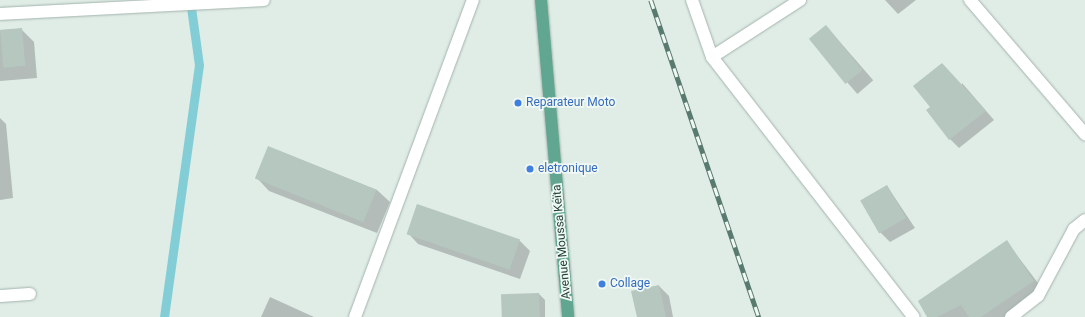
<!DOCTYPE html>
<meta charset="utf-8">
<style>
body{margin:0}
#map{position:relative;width:1085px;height:317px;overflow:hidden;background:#e0ece6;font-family:Roboto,sans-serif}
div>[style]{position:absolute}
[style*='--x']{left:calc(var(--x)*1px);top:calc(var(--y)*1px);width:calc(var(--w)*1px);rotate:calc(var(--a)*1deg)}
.shadow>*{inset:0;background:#0003;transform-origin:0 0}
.stream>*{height:9px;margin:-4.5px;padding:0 4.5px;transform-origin:4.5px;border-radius:4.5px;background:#83ced6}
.building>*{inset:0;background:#b5c7bf;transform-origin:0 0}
.roads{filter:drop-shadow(0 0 1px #a2b4ad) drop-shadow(0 0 1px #a2b4ad)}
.minor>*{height:12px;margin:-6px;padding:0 6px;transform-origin:6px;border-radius:6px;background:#fff}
.primary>*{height:12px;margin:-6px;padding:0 6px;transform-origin:6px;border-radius:6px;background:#60a690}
.rail>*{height:4.5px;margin-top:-2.25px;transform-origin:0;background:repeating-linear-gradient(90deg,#f0f8f4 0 9px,#597a6f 0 18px);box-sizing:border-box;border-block:1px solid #597a6f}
.dots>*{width:11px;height:11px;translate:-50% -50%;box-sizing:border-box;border:2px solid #f0f8f4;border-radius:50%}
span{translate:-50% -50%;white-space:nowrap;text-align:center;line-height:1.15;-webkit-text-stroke:3.5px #f0f8f4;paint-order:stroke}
.shop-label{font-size:12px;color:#366cbe}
.left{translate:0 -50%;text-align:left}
.street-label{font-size:12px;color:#1f3e34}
</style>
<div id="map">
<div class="shadow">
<i style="clip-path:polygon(885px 0,916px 0,898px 14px)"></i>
<i style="left:826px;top:26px;width:72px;height:21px;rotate:49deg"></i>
<i style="clip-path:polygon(21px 29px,34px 42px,37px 78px,0 81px,0 30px)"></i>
<i style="clip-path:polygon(962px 83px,994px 120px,959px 148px,950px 139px)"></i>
<i style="clip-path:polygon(0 118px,6px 124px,13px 198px,0 200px)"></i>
<i style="clip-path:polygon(269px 147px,377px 190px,390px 202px,377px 233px,269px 191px,257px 178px)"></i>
<i style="clip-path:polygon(887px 186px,915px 228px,890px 242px,880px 232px)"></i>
<i style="clip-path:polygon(417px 205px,520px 241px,530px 251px,520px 279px,418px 244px,408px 233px)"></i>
<i style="clip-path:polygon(1007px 242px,1044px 291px,1006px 317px,928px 317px)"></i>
<i style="clip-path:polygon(659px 286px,669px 296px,673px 317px,638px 317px)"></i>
<i style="clip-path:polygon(539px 294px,545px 300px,545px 317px,503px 317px)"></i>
<i style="clip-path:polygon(270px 297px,314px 317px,261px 317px)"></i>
</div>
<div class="stream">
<i style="--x:164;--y:317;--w:254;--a:-82.1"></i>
<i style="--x:199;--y:65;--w:66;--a:-97.9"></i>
</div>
<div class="building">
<i style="left:826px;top:25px;width:58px;height:22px;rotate:51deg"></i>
<i style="left:22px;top:28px;width:38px;height:22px;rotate:85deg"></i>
<i style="clip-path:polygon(942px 63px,986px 111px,949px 140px,926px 110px,930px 107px,913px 86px)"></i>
<i style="left:268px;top:146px;width:117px;height:35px;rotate:22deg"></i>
<i style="left:887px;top:185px;width:38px;height:31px;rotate:60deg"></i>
<i style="left:417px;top:204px;width:109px;height:32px;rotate:19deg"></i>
<i style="clip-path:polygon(1007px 240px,1034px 281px,981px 317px,969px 317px,961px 305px,937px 317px,927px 317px,918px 301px)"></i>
<i style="clip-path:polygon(659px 285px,666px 317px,637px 317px,631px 291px)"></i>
<i style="left:539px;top:293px;width:24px;height:38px;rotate:88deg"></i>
</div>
<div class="roads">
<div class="minor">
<i style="--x:692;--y:0;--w:60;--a:70.7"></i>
<i style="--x:712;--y:57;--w:329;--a:52.2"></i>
<i style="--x:970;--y:0;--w:177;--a:49.4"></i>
<i style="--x:0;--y:14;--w:264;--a:-3"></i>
<i style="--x:712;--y:57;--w:105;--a:-32.9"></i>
<i style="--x:0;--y:296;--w:30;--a:-4"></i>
<i style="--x:355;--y:317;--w:338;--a:-69.6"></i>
<i style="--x:1011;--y:317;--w:34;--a:-38"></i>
<i style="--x:1038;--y:296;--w:76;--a:-61.8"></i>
<i style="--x:1074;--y:229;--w:14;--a:-39"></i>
</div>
<div class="primary">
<i style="--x:541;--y:0;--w:318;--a:85.1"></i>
</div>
</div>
<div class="rail">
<i style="--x:651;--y:0;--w:335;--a:71.2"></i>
</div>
<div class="dots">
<i style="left:518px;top:103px;background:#3f7fe0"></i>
<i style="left:530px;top:169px;background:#3f7fe0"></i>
<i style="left:602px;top:284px;background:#3f7fe0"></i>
</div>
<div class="shop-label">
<span class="left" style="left:526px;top:103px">Reparateur Moto</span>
<span class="left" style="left:538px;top:169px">eletronique</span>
<span class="left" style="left:610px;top:284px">Collage</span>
</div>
<div class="street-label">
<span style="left:562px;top:242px;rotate:-95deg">Avenue Moussa Keïta</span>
</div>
</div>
